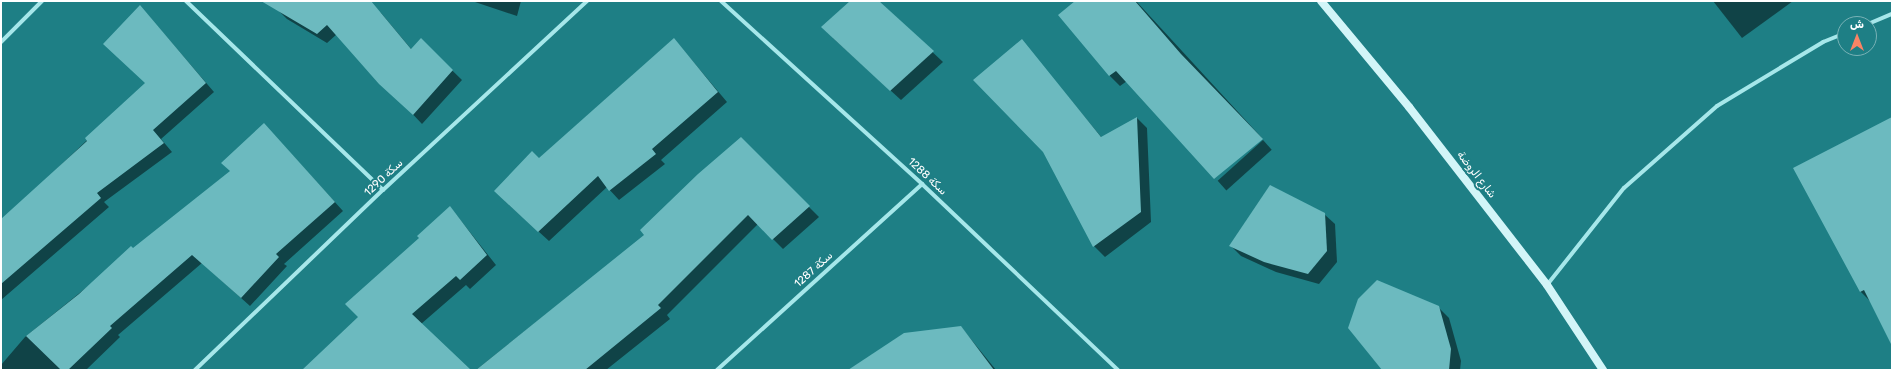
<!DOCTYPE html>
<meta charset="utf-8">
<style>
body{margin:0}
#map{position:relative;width:1893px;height:371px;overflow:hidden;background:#1e7f85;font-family:Rubik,Cairo,sans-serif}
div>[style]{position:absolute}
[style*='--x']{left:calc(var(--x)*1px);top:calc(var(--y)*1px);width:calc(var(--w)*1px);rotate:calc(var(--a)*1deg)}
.shadow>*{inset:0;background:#0007;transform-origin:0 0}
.building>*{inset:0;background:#6cbabf}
.minor>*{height:4px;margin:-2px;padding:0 2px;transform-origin:2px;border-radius:2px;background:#a6e7ea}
.secondary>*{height:8px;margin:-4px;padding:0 4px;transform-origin:4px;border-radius:4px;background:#d2f5f8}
span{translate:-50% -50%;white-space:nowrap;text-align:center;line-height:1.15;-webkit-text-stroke:4px #1e7f85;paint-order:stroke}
.street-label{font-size:11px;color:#fff}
.frame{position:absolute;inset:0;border:2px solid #fff;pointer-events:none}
.north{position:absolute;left:1837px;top:16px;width:40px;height:40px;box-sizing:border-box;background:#1e7f85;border:1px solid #78b2b6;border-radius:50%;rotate:0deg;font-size:11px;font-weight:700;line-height:16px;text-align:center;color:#fff}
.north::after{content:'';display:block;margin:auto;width:14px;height:18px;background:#f98465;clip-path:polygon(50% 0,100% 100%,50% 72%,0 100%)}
</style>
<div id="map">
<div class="shadow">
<i style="clip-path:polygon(288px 1px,360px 1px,381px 13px,412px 50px,421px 40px,462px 80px,422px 124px,337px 34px,327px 43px,287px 19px,278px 10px)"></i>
<i style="clip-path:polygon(472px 1px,521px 1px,517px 16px)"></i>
<i style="clip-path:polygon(851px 1px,878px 1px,943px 62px,901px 100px,833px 38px)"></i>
<i style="clip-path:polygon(1077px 1px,1136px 1px,1262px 138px,1127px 81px,1120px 86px,1110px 76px)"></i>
<i style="clip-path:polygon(1713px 1px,1793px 1px,1742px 38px)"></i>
<i style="clip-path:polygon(140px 6px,214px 92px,161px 139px,172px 152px,104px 202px,109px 207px,1px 300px,1px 222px,146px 84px)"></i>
<i style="clip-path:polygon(674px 39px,727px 102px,661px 160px,665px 164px,619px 200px,607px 187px,549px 241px,505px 201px,539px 159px)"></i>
<i style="clip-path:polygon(1021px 40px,1102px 138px,1137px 118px,1147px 128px,1151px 222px,1105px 257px,1094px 246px,1044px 151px)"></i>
<i style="clip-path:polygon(1892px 118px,1892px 344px,1871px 302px,1860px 291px)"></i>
<i style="clip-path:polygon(264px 124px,343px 211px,284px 264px,287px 266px,250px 306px,202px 263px,118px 335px,120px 337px,86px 370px,1px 370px,1px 365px,25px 337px,231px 171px)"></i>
<i style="clip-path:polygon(741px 139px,819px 217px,783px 249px,758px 224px,667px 315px,670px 319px,606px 370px,476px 370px,646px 235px)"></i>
<i style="left:1263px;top:140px;width:13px;height:61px;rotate:48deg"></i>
<i style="clip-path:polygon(450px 207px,496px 265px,470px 289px,466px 285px,421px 324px,469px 370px,303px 370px,359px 317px,420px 238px)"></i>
<i style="clip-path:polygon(1324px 214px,1335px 224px,1337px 262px,1319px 284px,1276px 272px,1241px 256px,1231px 246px)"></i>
<i style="clip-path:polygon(1438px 307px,1449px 318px,1461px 361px,1460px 370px,1382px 370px)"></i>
<i style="clip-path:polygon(961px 327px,996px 370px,850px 370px)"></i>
</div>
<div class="building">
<i style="clip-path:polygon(261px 1px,371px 1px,411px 49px,421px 38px,453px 70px,413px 115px,379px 84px,327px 25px,317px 34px)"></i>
<i style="clip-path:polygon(850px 1px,879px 1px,934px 51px,890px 91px,821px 27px)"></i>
<i style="clip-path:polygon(1075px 1px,1135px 1px,1181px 54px,1263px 139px,1214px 179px,1116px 71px,1109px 76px,1058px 15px)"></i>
<i style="clip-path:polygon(140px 5px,206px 83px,153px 130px,164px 143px,97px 193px,101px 198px,1px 284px,1px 219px,87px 141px,85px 138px,145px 83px,103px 44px)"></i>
<i style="clip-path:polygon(674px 38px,718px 92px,652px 149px,656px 154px,609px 191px,598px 176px,538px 232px,494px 191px,532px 151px,539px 158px)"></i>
<i style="clip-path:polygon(1022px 39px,1101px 137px,1137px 117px,1141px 212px,1093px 247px,1043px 152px,973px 80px)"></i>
<i style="clip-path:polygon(1892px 117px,1892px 346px,1864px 290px,1860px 292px,1793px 168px)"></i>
<i style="clip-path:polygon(264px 123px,335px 202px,276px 254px,279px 257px,241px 298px,192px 255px,110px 326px,112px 328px,68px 370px,61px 370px,26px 336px,79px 294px,131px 246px,133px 248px,230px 171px,221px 163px)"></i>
<i style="clip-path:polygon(741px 137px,810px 206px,772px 240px,748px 215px,658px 305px,661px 308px,585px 370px,476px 370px,644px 235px,640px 230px,698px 174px)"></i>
<i style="clip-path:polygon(1270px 185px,1325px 213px,1327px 251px,1308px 274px,1264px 262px,1229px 246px)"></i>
<i style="clip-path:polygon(450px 206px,487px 255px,460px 280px,456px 276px,412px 314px,471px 370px,302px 370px,358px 317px,345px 304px,419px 238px,417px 236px)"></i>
<i style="clip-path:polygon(1377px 280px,1439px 306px,1451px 349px,1449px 370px,1382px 370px,1348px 328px,1358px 299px)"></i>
<i style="clip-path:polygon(961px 326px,994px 370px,848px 370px,904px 333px)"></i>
</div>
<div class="minor">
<i style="--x:186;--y:1;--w:273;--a:43.8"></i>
<i style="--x:721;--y:1;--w:272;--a:42.3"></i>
<i style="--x:922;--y:184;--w:270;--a:43.5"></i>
<i style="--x:1868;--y:24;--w:26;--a:-23"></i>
<i style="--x:1;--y:42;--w:58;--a:-45"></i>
<i style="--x:1547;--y:285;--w:124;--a:-51.6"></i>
<i style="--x:1624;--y:188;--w:124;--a:-41.4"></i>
<i style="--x:1717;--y:106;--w:124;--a:-31.1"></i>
<i style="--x:1823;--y:42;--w:24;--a:-22"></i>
<i style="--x:195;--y:370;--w:260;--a:-43.8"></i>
<i style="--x:383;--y:190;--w:278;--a:-42.8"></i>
<i style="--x:717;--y:370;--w:277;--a:-42.2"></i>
</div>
<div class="secondary">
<i style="--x:1321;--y:1;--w:138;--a:50.3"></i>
<i style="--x:1409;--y:107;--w:225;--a:52.2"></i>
<i style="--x:1547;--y:285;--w:102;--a:56.6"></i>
</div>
<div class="street-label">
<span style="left:1476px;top:175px;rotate:52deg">شارع الروضة</span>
<span style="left:927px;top:177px;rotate:43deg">سكة 1288</span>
<span style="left:384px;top:178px;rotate:-43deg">سكة 1290</span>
<span style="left:814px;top:270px;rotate:-42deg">سكة 1287</span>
</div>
<div class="frame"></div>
<div class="north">ش</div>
</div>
